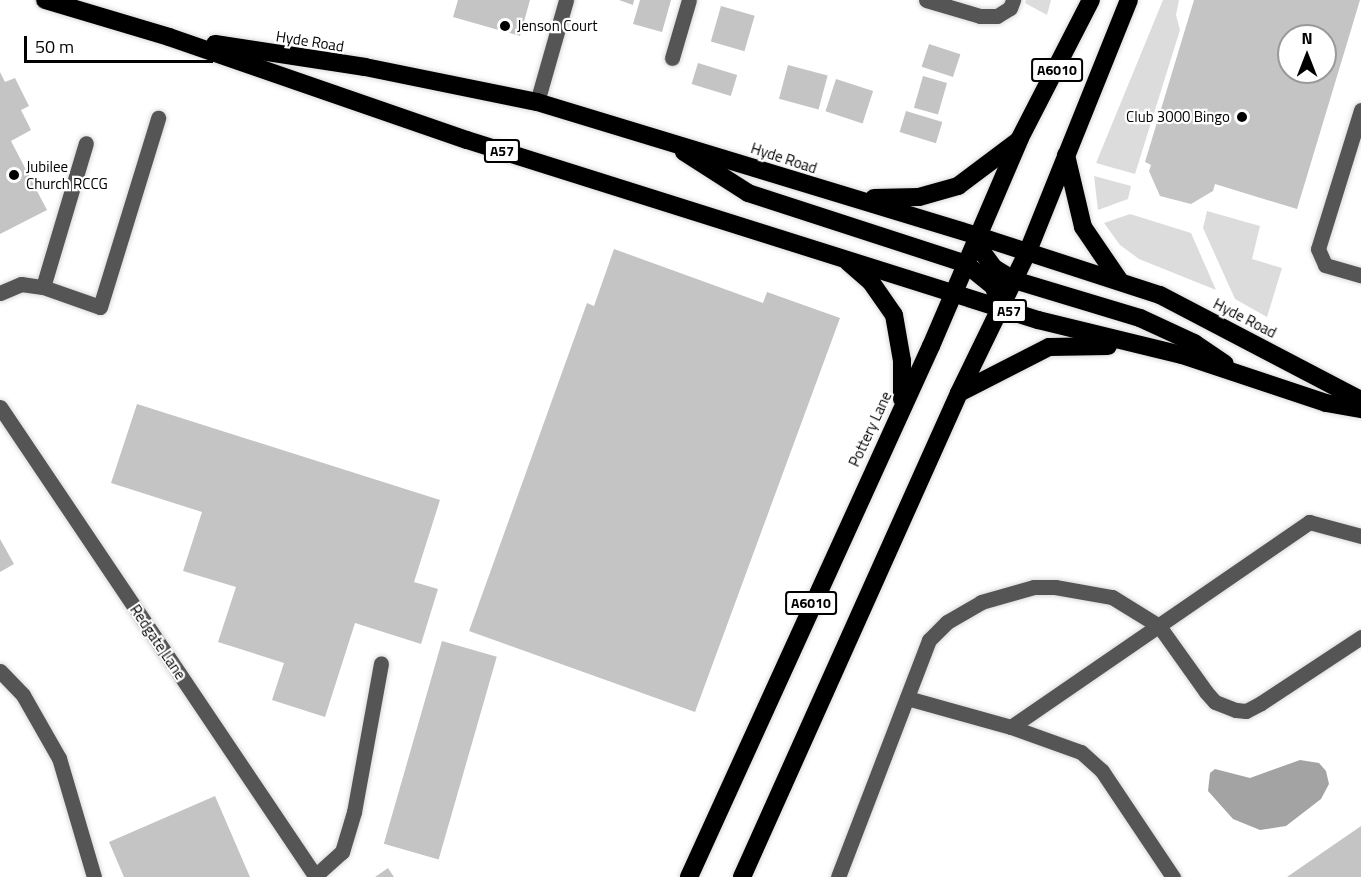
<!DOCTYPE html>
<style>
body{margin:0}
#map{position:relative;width:1361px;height:877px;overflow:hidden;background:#fff;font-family:"Titillium Web",sans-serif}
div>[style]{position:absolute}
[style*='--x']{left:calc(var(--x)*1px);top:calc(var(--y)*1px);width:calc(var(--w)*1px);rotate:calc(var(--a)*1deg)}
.green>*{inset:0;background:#dcdcdc}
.water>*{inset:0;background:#a3a3a3}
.building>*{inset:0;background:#c4c4c4;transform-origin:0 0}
.roads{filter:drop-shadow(0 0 2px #dbdbdb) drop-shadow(0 0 2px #dbdbdb)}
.minor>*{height:15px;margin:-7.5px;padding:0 7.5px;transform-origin:7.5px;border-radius:7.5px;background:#555}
.highway>*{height:18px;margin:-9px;padding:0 9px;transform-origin:9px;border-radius:9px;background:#000}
.dots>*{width:16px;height:16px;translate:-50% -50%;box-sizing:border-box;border:3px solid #fff;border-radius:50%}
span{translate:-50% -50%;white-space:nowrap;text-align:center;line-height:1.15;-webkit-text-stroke:4.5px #fff;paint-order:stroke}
.shield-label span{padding:2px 4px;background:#fff;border:2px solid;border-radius:4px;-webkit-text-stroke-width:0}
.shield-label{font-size:14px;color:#000;font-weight:700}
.poi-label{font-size:15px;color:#000}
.left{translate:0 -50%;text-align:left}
.right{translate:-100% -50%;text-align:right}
.street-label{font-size:15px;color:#000}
.north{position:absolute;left:1277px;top:24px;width:60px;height:60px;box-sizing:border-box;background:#fff;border:2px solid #999;border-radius:50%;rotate:0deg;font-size:16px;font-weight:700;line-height:24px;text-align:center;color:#000}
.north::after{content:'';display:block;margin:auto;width:21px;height:27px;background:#000;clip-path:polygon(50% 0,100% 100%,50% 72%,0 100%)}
.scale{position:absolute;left:24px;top:36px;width:189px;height:27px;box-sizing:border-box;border:3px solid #000;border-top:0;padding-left:8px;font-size:18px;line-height:21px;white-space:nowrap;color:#000;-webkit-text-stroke:4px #fff;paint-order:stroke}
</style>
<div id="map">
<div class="green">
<i style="clip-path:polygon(1026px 0,1051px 0,1047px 15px,1025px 3px)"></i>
<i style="clip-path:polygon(1163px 0,1179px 0,1176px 15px,1180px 30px,1135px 174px,1096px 163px)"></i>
<i style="clip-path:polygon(1094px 176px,1131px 186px,1128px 199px,1098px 210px)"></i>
<i style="clip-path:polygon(1207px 211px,1260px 226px,1252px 259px,1282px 268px,1267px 317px,1235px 299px,1203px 228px)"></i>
<i style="clip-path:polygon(1130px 214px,1191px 233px,1216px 290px,1139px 259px,1120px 245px,1104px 223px)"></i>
</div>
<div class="water">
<i style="clip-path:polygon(1300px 760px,1319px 763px,1326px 771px,1329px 784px,1321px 799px,1286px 826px,1260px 830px,1233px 819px,1208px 791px,1210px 773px,1215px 769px,1250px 778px)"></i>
</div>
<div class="building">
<i style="clip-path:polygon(458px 0,530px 0,520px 36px,453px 17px)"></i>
<i style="clip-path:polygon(619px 0,634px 0,633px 5px)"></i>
<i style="clip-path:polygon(640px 0,671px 0,662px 32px,633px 24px)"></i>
<i style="clip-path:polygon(evenodd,1194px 0,1360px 0,1297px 209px,1215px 184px,1213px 191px,1191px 204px,1160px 196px,1149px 171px,1151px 165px,1145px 162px,1194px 0,1289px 36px,1325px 36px,1325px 72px,1289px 72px,1289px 36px)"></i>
<i style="left:721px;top:6px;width:35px;height:37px;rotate:16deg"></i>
<i style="left:929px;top:44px;width:33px;height:24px;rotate:18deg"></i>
<i style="left:698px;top:63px;width:41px;height:22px;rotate:17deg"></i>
<i style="left:788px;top:65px;width:41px;height:35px;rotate:15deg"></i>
<i style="clip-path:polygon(0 72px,5px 82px,15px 78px,29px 106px,21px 110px,31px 130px,11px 141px,47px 210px,0 234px)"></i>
<i style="left:923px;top:76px;width:25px;height:33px;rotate:16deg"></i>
<i style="left:836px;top:79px;width:39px;height:34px;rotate:18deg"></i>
<i style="left:906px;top:111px;width:38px;height:22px;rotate:17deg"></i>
<i style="clip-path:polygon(614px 249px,763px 303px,767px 292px,840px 318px,695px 712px,469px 631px,587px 303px,594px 306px)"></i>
<i style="clip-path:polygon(137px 404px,440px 500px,414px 582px,438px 589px,421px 644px,355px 623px,325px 717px,272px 700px,284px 663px,218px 642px,236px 587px,183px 571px,202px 512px,111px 483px)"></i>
<i style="clip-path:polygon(0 539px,14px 564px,0 572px)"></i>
<i style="left:442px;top:641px;width:57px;height:211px;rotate:16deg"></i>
<i style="clip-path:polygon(215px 796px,250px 877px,124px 877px,109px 842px)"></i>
<i style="clip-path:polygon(1361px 826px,1361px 877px,1287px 877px)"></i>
<i style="clip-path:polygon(388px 868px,394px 877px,375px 877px)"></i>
</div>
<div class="roads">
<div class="minor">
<i style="--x:926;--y:0;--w:56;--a:16.5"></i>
<i style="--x:980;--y:16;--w:17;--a:0"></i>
<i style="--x:997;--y:16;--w:15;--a:-32"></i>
<i style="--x:1010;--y:8;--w:9;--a:-69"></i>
<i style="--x:672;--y:58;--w:60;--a:-73.7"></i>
<i style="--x:537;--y:102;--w:106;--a:-74.1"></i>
<i style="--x:1361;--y:110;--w:145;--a:107.2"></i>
<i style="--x:1318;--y:249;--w:17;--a:66"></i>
<i style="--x:1325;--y:265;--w:37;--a:16"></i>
<i style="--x:43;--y:287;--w:150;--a:-73.4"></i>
<i style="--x:0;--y:293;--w:23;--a:-23"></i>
<i style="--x:21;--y:284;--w:22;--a:8"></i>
<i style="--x:43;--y:287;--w:60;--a:19.3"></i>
<i style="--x:100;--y:307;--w:198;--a:-72.9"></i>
<i style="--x:0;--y:407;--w:566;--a:56.09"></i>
<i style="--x:0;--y:671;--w:33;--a:46"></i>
<i style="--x:23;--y:695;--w:73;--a:60.3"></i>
<i style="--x:59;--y:758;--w:124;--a:73.6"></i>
<i style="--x:907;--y:698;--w:108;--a:15.6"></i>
<i style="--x:1011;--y:727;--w:74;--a:19.7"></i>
<i style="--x:1081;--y:752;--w:28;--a:42"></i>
<i style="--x:1102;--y:771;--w:128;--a:56.2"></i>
<i style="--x:1011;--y:727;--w:362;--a:-34.5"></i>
<i style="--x:1309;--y:522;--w:54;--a:15.1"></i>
<i style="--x:315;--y:876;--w:36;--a:-42"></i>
<i style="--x:342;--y:852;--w:42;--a:-73.3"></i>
<i style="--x:354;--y:812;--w:151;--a:-79.7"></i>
<i style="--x:838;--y:877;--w:254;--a:-69"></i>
<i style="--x:929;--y:640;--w:25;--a:-45"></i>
<i style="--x:947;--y:622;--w:39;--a:-30"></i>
<i style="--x:981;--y:602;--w:55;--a:-15.8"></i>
<i style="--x:1034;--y:587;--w:21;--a:0"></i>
<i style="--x:1055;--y:587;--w:58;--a:10"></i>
<i style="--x:1112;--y:597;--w:55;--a:31.7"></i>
<i style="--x:1159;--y:626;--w:81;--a:54.5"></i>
<i style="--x:1206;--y:692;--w:13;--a:48"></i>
<i style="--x:1215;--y:702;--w:22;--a:21"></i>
<i style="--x:1236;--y:710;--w:10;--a:6"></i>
<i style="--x:1246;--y:711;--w:17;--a:-28"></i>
<i style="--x:1261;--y:703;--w:120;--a:-33.4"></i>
</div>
<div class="highway">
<i style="--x:45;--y:0;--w:129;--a:16.6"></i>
<i style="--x:169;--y:37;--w:315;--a:19.1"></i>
<i style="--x:467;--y:140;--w:599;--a:17.5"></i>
<i style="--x:1038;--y:320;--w:148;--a:13.7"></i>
<i style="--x:1182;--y:355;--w:152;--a:18.4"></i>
<i style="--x:1326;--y:403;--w:36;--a:10"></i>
<i style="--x:215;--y:44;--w:152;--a:8.7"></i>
<i style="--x:365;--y:67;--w:176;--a:11.5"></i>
<i style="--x:537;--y:102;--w:461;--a:16.9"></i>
<i style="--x:978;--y:236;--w:191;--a:18"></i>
<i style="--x:1160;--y:295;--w:227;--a:27.6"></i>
<i style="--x:684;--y:152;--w:76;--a:32.6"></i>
<i style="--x:748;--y:193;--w:229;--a:18"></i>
<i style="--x:966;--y:264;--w:36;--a:39"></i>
<i style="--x:994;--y:287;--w:22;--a:74"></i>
<i style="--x:1066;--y:155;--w:74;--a:76.7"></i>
<i style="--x:1083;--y:227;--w:64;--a:55.8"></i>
<i style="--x:874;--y:198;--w:45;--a:-1.3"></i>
<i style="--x:919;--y:197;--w:41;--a:-15.8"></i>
<i style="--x:958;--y:186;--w:75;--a:-36.9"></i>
<i style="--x:978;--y:236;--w:18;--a:74"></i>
<i style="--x:983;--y:253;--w:19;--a:54"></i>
<i style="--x:994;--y:268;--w:23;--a:31"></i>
<i style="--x:1014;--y:280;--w:132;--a:16.8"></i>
<i style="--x:1140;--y:318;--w:60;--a:24.8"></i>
<i style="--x:1194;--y:343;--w:37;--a:34"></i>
<i style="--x:848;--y:262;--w:30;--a:41"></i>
<i style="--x:871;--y:282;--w:40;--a:55.1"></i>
<i style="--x:894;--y:315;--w:47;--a:80.1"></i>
<i style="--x:902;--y:361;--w:38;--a:90"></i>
<i style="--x:959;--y:393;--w:101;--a:-27.1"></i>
<i style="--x:1049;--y:347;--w:59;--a:-1"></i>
<i style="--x:689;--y:877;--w:584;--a:-65.5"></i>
<i style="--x:931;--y:346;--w:226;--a:-66.8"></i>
<i style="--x:1020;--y:138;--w:155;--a:-62.8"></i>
<i style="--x:742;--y:877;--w:530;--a:-65.85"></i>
<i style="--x:959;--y:393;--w:158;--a:-64.1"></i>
<i style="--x:1028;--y:251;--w:271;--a:-68.1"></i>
</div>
</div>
<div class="dots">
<i style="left:505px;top:26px;background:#000"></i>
<i style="left:1242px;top:117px;background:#000"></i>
<i style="left:14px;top:175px;background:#000"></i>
</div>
<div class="shield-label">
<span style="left:1057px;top:70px">A6010</span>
<span style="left:502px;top:151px">A57</span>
<span style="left:1009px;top:311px">A57</span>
<span style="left:811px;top:603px">A6010</span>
</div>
<div class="poi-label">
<span class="left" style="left:517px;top:26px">Jenson Court</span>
<span class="right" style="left:1230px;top:117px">Club 3000 Bingo</span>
<span class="left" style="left:26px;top:175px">Jubilee<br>Church RCCG</span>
</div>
<div class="street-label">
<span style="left:310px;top:41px;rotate:9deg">Hyde Road</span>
<span style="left:784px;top:158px;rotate:18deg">Hyde Road</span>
<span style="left:1245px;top:318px;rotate:27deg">Hyde Road</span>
<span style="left:870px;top:429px;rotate:-65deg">Pottery Lane</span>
<span style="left:158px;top:642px;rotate:56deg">Redgate Lane</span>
</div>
<div class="north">N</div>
<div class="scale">50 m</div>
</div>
